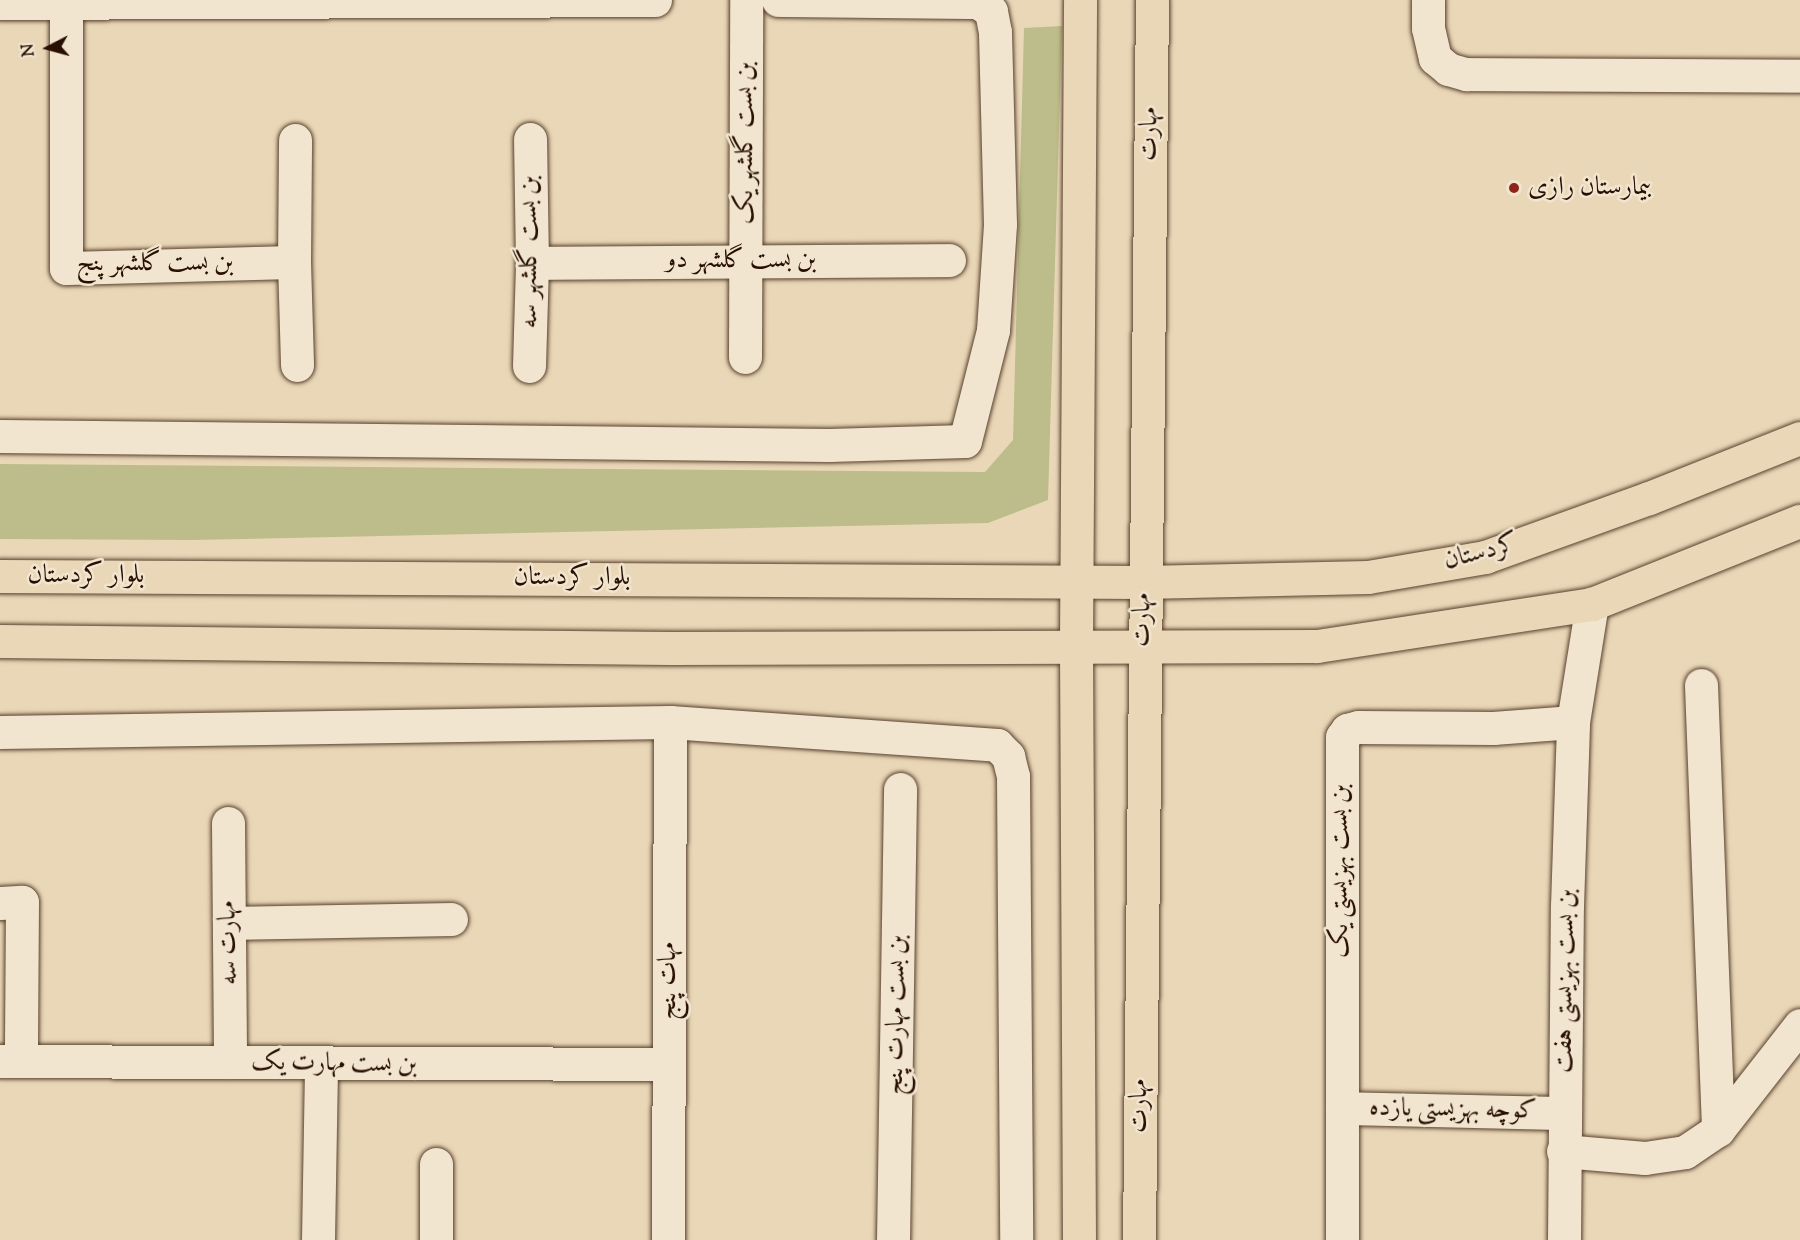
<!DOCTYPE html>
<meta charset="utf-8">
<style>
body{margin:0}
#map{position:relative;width:1800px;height:1240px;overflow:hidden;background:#ead7b7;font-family:"Sorts Mill Goudy",Amiri,serif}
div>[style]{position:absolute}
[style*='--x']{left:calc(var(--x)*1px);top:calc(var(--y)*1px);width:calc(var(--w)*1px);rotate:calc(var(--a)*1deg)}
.green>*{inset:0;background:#bcbd8a}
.roads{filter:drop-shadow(0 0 2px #58412e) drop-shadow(0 0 2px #58412e)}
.minor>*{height:33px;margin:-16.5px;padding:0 16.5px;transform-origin:16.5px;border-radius:16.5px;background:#f1e5d0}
.major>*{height:33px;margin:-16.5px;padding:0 16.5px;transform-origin:16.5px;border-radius:16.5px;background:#ead7b7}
.dots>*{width:16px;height:16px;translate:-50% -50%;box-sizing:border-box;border:3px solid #f1e5d0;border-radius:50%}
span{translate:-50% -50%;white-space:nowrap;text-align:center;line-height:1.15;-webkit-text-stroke:5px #f1e5d0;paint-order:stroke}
.street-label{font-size:26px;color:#280f01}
.poi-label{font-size:26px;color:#280f01}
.left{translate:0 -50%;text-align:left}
.north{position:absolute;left:18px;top:18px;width:60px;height:60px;-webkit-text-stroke:4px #f1e5d0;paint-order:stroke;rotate:264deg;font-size:16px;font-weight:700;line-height:24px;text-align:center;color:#280f01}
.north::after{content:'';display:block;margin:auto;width:21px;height:27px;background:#280f01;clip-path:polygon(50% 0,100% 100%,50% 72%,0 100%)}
</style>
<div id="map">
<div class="green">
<i style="clip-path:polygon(1062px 26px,1048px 500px,988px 523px,192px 540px,0 539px,0 464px,985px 472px,1013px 440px,1024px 28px)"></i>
</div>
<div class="roads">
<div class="minor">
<i style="--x:1428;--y:0;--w:28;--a:90"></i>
<i style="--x:1428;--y:28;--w:31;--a:77"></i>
<i style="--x:1435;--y:58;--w:17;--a:40"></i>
<i style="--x:1448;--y:69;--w:19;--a:16"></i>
<i style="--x:1466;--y:74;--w:334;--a:0.3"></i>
<i style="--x:66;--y:2;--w:266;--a:90"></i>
<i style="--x:66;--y:268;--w:228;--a:-1.5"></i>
<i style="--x:294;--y:262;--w:103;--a:88.3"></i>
<i style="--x:0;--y:3;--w:655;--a:-0.26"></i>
<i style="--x:294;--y:262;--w:122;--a:-89.5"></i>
<i style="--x:532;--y:263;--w:417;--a:-0.4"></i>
<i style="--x:745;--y:357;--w:357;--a:-89.8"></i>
<i style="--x:529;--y:366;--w:103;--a:-88.3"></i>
<i style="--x:532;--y:263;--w:124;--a:-90.9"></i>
<i style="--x:0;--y:436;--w:829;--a:0.62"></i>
<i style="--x:829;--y:445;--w:136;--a:-1.7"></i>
<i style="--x:965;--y:441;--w:114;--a:-75.8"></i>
<i style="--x:993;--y:330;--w:106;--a:-86.2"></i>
<i style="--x:1000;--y:224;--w:192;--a:-91.5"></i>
<i style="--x:995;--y:32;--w:21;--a:-101"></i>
<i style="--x:991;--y:11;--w:17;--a:-147"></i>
<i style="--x:977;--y:2;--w:199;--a:-179.4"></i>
<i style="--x:1701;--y:685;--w:445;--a:87.8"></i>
<i style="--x:0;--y:732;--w:670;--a:-0.86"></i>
<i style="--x:670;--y:722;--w:328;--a:4"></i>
<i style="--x:997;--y:745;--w:16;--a:45"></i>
<i style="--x:1008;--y:756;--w:21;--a:76"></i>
<i style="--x:1013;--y:776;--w:464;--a:89.6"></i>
<i style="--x:228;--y:823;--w:239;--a:89.5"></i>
<i style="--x:0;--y:903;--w:22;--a:-3"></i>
<i style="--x:22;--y:902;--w:159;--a:90.4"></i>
<i style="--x:229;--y:923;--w:222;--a:-1"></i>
<i style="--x:0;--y:1061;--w:669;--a:0.26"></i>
<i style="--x:1342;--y:1108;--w:222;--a:1.3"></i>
<i style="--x:1563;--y:1151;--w:82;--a:4.9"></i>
<i style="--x:1645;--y:1158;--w:40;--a:-8.5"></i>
<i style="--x:1685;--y:1152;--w:40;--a:-34"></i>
<i style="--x:1718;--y:1130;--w:133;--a:-52"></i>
<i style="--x:436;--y:1164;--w:76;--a:90"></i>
<i style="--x:318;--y:1240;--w:175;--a:-89"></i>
<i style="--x:668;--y:1240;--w:518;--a:-89.78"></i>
<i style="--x:893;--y:1240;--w:451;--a:-89.1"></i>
<i style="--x:1342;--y:1240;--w:503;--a:-90"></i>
<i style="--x:1342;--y:737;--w:9;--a:-54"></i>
<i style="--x:1347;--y:730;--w:11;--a:-15"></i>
<i style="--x:1358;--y:727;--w:135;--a:0.4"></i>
<i style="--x:1493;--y:728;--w:80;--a:-4.3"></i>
<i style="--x:1564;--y:1240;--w:334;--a:-89.5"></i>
<i style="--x:1567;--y:906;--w:184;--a:-88.1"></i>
<i style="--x:1573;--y:722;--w:120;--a:-80.9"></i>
</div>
<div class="major">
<i style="--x:0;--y:576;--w:1144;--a:0.3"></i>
<i style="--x:1144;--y:582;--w:224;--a:-1.3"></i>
<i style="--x:1368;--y:577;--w:119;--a:-9.7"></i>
<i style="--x:1485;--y:557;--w:174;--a:-19.8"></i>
<i style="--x:1649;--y:498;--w:162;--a:-21.7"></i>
<i style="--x:0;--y:641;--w:670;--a:0.6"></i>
<i style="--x:670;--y:648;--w:647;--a:-0.18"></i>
<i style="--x:1317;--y:646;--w:278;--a:-8.7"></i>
<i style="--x:1592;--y:604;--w:224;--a:-21.8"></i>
<i style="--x:1079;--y:1240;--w:595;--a:-90.29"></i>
<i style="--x:1076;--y:645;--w:645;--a:-89.64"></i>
<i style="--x:1139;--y:1240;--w:1240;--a:-89.4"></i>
</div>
</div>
<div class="dots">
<i style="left:1514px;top:188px;background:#8f2418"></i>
</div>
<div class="street-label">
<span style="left:1150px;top:134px;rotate:-89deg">مهارت</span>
<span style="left:746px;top:143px;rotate:-90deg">بن بست گلشهر یک</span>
<span style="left:530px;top:252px;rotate:-90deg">بن بست گلشهر سه</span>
<span style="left:741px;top:261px">بن بست گلشهر دو</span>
<span style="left:155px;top:264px">بن بست گلشهر پنج</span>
<span style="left:1481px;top:553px;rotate:-14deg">کردستان</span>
<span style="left:86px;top:576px">بلوار کردستان</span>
<span style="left:572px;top:578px">بلوار کردستان</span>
<span style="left:1143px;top:620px;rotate:-89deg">مهارت</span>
<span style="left:1341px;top:871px;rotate:-90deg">بن بست بهزیستی یک</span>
<span style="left:229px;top:943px;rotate:-91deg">مهارت سه</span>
<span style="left:669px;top:981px;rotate:-90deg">مهات پنج</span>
<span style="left:1566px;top:981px;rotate:-89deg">بن بست بهزیستی هفت</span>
<span style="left:897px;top:1015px;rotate:-89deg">بن بست مهارت پنج</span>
<span style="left:334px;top:1064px;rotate:1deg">بن بست مهارت یک</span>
<span style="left:1140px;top:1106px;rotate:-90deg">مهارت</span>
<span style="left:1453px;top:1110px;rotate:1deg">کوچه بهزیستی یازده</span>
</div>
<div class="poi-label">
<span class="left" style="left:1528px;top:188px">بیمارستان رازی</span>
</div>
<div class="north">N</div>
</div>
